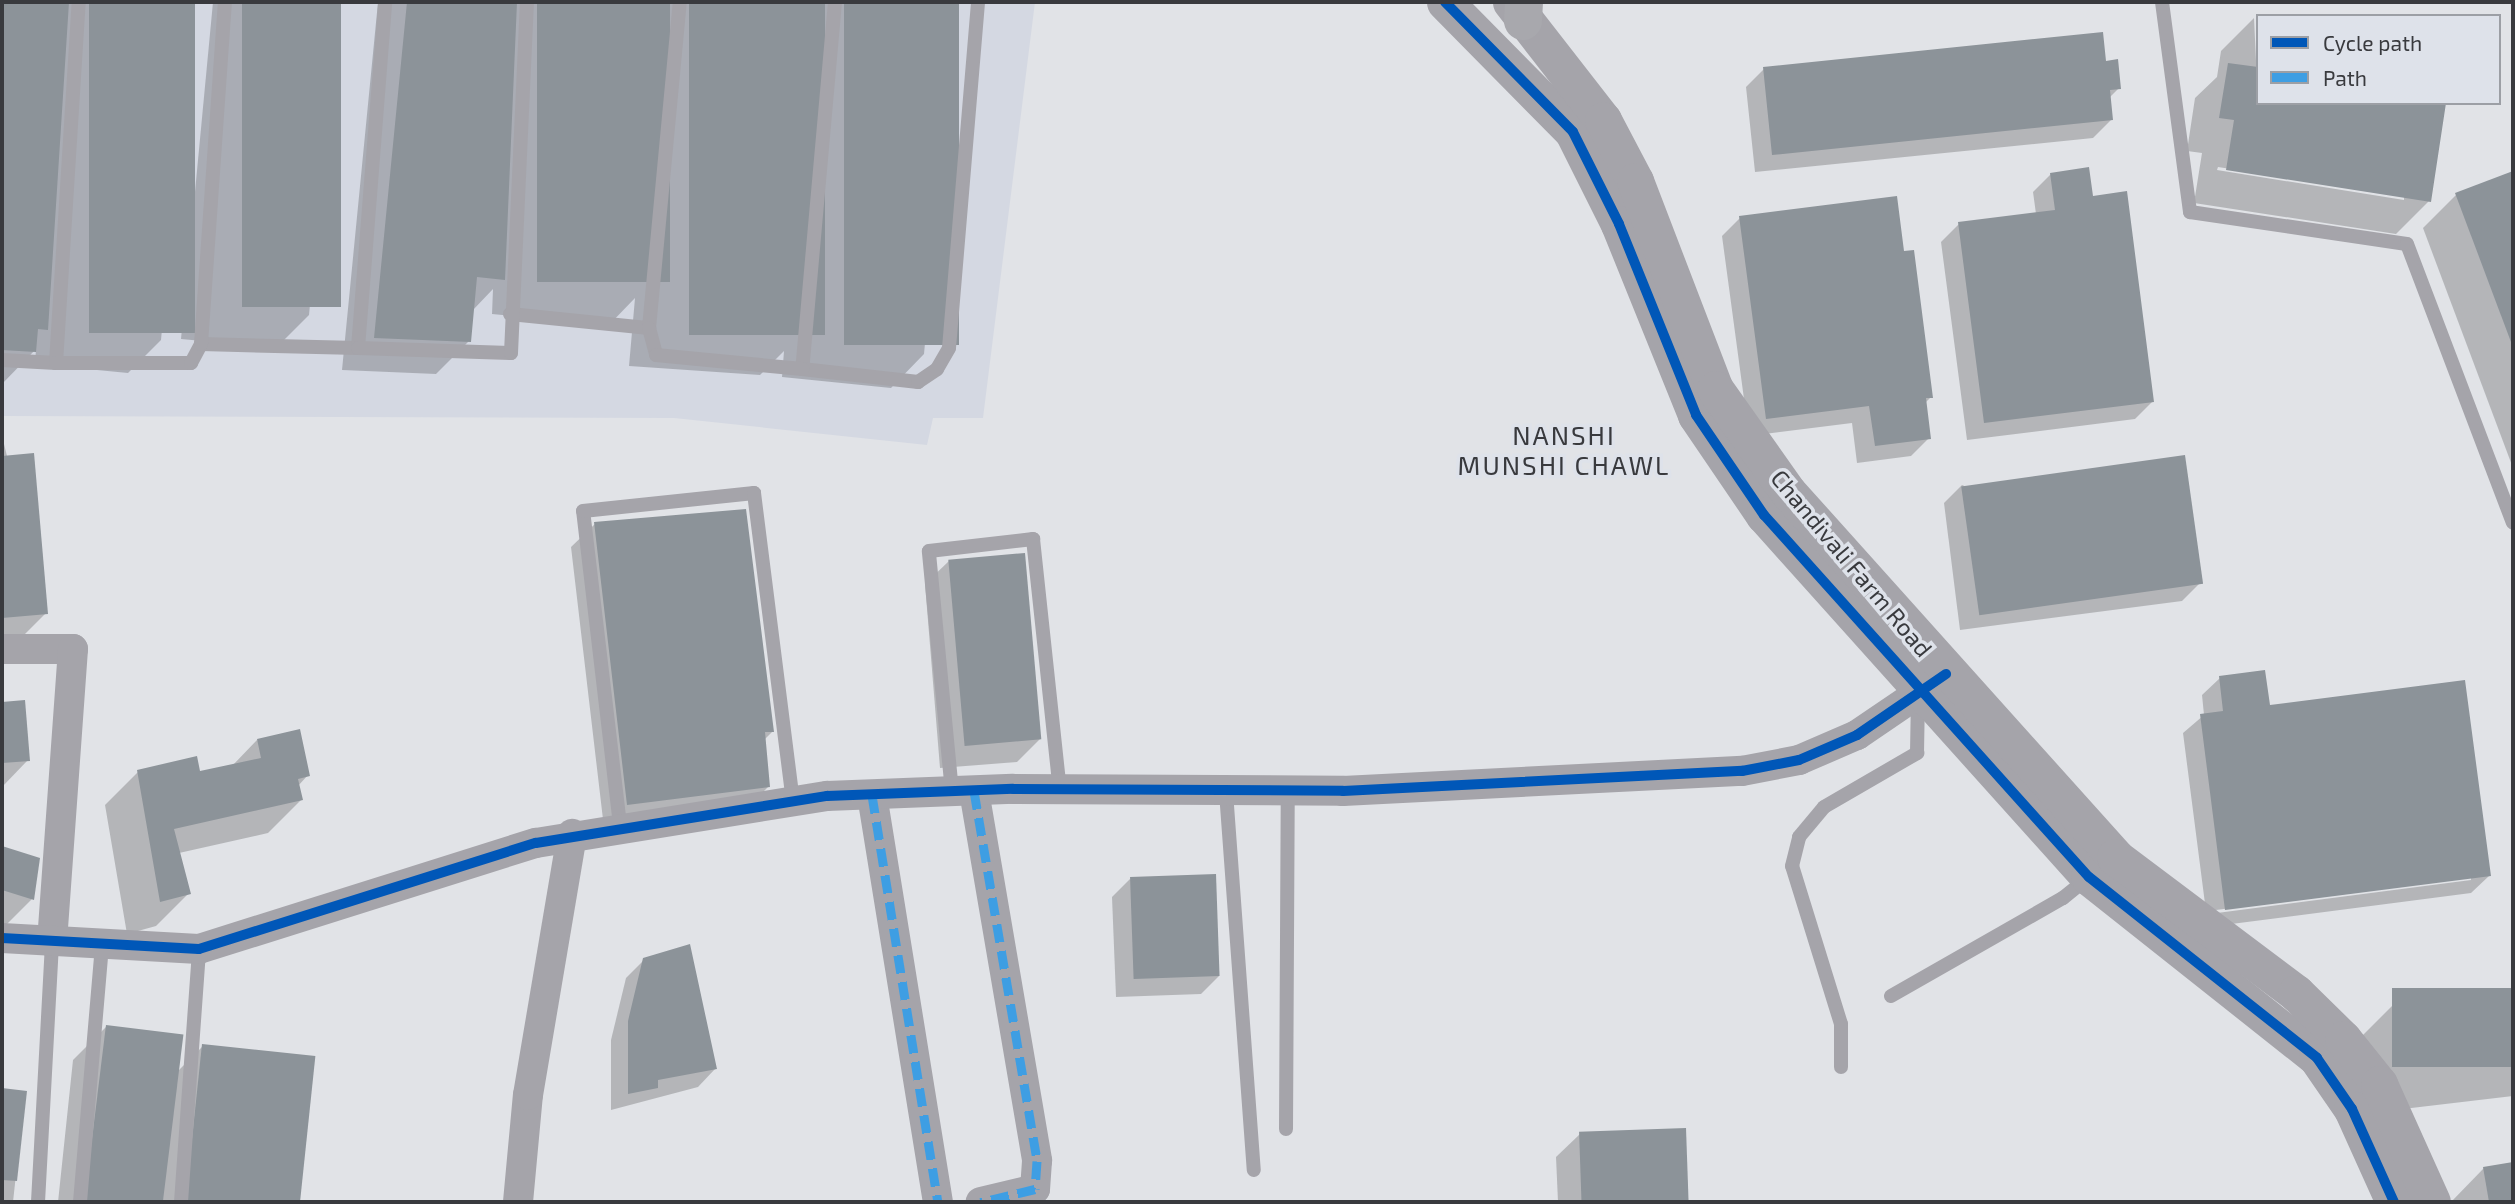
<!DOCTYPE html>
<style>
body{margin:0}
#map{position:relative;width:2515px;height:1204px;overflow:hidden;background:#e1e3e7;font-family:"Exo 2",sans-serif}
div>[style]{position:absolute}
[style*='--x']{left:calc(var(--x)*1px);top:calc(var(--y)*1px);width:calc(var(--w)*1px);rotate:calc(var(--a)*1deg)}
.built>*{inset:0;background:#d4d8e2}
.shadow>*{inset:0;background:#0003}
.building>*{inset:0;background:#8c9399;transform-origin:0 0}
.service>*{height:14px;margin:-7px;padding:0 7px;transform-origin:7px;border-radius:7px;background:#a5a4aa}
.minor>*{height:30px;margin:-15px;padding:0 15px;transform-origin:15px;border-radius:15px;background:#a5a4aa}
.tertiary>*{height:37px;margin:-18.5px;padding:0 18.5px;transform-origin:18.5px;border-radius:18.5px;background:#a5a4aa}
.primary>*{height:38px;margin:-19px;padding:0 19px;transform-origin:19px;border-radius:19px;background:#a8a8ad}
.quiet>*{height:9px;margin-top:-4.5px;transform-origin:0;background:repeating-linear-gradient(90deg,#3e9ee3 0 18px,transparent 0 27px)}
.cycleway>*{height:10px;margin:-5px;padding:0 5px;transform-origin:5px;border-radius:5px;background:#0057b8}
span{translate:-50% -50%;white-space:nowrap;text-align:center;line-height:1.15;-webkit-text-stroke:7px #dee2ea;paint-order:stroke}
.street-label{font-size:24px;color:#393a3e}
.neighbourhood-label{font-size:26px;color:#393a3e;letter-spacing:2px}
.frame{position:absolute;inset:0;border:4px solid #393a3e;pointer-events:none}
.legend{position:absolute;left:2256px;top:14px;width:245px;height:91px;box-sizing:border-box;background:#dee2ea;border:2px solid #9c9fa5;margin:0;padding:9px 12px;list-style:none;font-size:21px;color:#393a3e}
.legend li{display:flex;align-items:center;gap:14px;height:35px}
.legend b{width:35px;border:2px solid #9c9fa5}
</style>
<div id="map">
<div class="built">
<i style="clip-path:polygon(2px 2px,1035px 2px,983px 418px,933px 418px,927px 445px,674px 418px,2px 416px)"></i>
</div>
<div class="shadow">
<i style="clip-path:polygon(2px 2px,193px 2px,161px 340px,128px 373px,35px 364px,36px 349px,2px 384px)"></i>
<i style="clip-path:polygon(213px 2px,339px 2px,309px 315px,276px 348px,181px 339px)"></i>
<i style="clip-path:polygon(378px 2px,957px 2px,924px 354px,891px 388px,782px 377px,784px 351px,760px 375px,629px 366px,635px 298px,608px 326px,492px 314px,493px 289px,473px 310px,469px 341px,436px 374px,342px 370px)"></i>
<i style="clip-path:polygon(evenodd,2254px 18px,2258px 103px,2429px 201px,2396px 234px,2194px 203px,2202px 153px,2187px 151px,2195px 98px,2217px 77px,2221px 51px,2254px 18px,2218px 167px,2404px 196px,2404px 200px,2217px 170px,2218px 167px)"></i>
<i style="clip-path:polygon(2105px 63px,2119px 88px,2109px 98px,2111px 120px,2093px 138px,1755px 172px,1746px 87px,1764px 69px)"></i>
<i style="clip-path:polygon(2513px 173px,2513px 468px,2423px 228px,2456px 195px)"></i>
<i style="clip-path:polygon(2051px 174px,2091px 198px,2153px 401px,2135px 419px,1967px 440px,1941px 242px,1959px 224px,2036px 214px,2033px 192px)"></i>
<i style="clip-path:polygon(1740px 218px,1903px 253px,1931px 397px,1925px 403px,1929px 438px,1911px 456px,1857px 463px,1852px 423px,1749px 436px,1722px 236px)"></i>
<i style="clip-path:polygon(2px 436px,46px 613px,13px 646px,2px 648px)"></i>
<i style="clip-path:polygon(1962px 485px,2200px 583px,2182px 601px,1960px 630px,1944px 503px)"></i>
<i style="clip-path:polygon(595px 524px,773px 731px,764px 740px,768px 787px,745px 810px,604px 828px,571px 547px)"></i>
<i style="clip-path:polygon(949px 561px,1040px 739px,1017px 762px,940px 768px,925px 584px)"></i>
<i style="clip-path:polygon(evenodd,2220px 678px,2268px 707px,2489px 876px,2471px 893px,2208px 927px,2183px 733px,2204px 715px,2202px 695px,2220px 678px,2471px 877px,2471px 880px,2217px 913px,2216px 910px,2471px 877px)"></i>
<i style="clip-path:polygon(23px 702px,28px 760px,2px 787px,2px 704px)"></i>
<i style="clip-path:polygon(257px 740px,308px 775px,298px 786px,301px 800px,268px 833px,179px 853px,189px 893px,156px 926px,127px 934px,105px 805px,138px 772px,199px 773px,232px 766px)"></i>
<i style="clip-path:polygon(2px 848px,39px 859px,32px 899px,2px 929px)"></i>
<i style="clip-path:polygon(1130px 879px,1219px 976px,1201px 994px,1116px 997px,1112px 897px)"></i>
<i style="clip-path:polygon(644px 960px,715px 1069px,698px 1087px,611px 1110px,611px 1040px,626px 978px)"></i>
<i style="clip-path:polygon(2513px 990px,2513px 1096px,2369px 1113px,2361px 1037px,2394px 1004px)"></i>
<i style="clip-path:polygon(106px 1027px,179px 1070px,203px 1046px,313px 1057px,298px 1202px,58px 1202px,73px 1060px)"></i>
<i style="clip-path:polygon(2px 1090px,25px 1092px,13px 1202px,2px 1202px)"></i>
<i style="clip-path:polygon(1685px 1130px,1688px 1202px,1558px 1202px,1556px 1157px,1580px 1134px)"></i>
<i style="clip-path:polygon(2513px 1164px,2513px 1202px,2451px 1202px,2484px 1168px)"></i>
</div>
<div class="building">
<i style="clip-path:polygon(2px 2px,69px 2px,48px 330px,38px 329px,36px 352px,2px 350px)"></i>
<i style="left:89px;top:2px;width:106px;height:331px"></i>
<i style="left:242px;top:2px;width:99px;height:305px"></i>
<i style="clip-path:polygon(407px 2px,517px 2px,505px 280px,477px 277px,471px 342px,374px 338px)"></i>
<i style="left:537px;top:2px;width:133px;height:280px"></i>
<i style="left:689px;top:2px;width:136px;height:333px"></i>
<i style="left:844px;top:2px;width:115px;height:343px"></i>
<i style="clip-path:polygon(2103px 32px,2106px 61px,2118px 59px,2121px 89px,2110px 90px,2113px 120px,1772px 155px,1763px 67px)"></i>
<i style="clip-path:polygon(2228px 63px,2258px 67px,2258px 103px,2446px 103px,2431px 202px,2226px 170px,2234px 120px,2219px 118px)"></i>
<i style="clip-path:polygon(2089px 167px,2093px 196px,2127px 191px,2154px 402px,1984px 423px,1958px 222px,2055px 210px,2050px 173px)"></i>
<i style="clip-path:polygon(2513px 171px,2513px 341px,2511px 342px,2455px 193px)"></i>
<i style="clip-path:polygon(1897px 196px,1904px 251px,1914px 250px,1933px 398px,1926px 398px,1931px 439px,1875px 446px,1869px 406px,1766px 419px,1739px 216px)"></i>
<i style="clip-path:polygon(34px 453px,48px 614px,2px 618px,2px 456px)"></i>
<i style="left:2185px;top:455px;width:130px;height:226px;rotate:82deg"></i>
<i style="clip-path:polygon(746px 509px,774px 732px,765px 732px,770px 787px,627px 805px,594px 522px)"></i>
<i style="left:1025px;top:553px;width:187px;height:77px;rotate:85deg"></i>
<i style="clip-path:polygon(2265px 670px,2270px 705px,2465px 680px,2491px 876px,2225px 910px,2200px 714px,2223px 711px,2219px 676px)"></i>
<i style="clip-path:polygon(25px 700px,30px 761px,2px 763px,2px 702px)"></i>
<i style="clip-path:polygon(300px 729px,310px 776px,298px 779px,303px 800px,174px 829px,191px 894px,160px 902px,137px 770px,197px 756px,200px 771px,261px 758px,257px 739px)"></i>
<i style="clip-path:polygon(2px 846px,40px 858px,34px 900px,2px 890px)"></i>
<i style="left:1216px;top:874px;width:102px;height:86px;rotate:88deg"></i>
<i style="clip-path:polygon(690px 944px,717px 1069px,658px 1080px,658px 1088px,628px 1094px,628px 1021px,643px 958px)"></i>
<i style="left:2513px;top:988px;width:79px;height:121px;rotate:90deg"></i>
<i style="left:106px;top:1025px;width:78px;height:178px;rotate:7deg"></i>
<i style="left:202px;top:1044px;width:114px;height:158px;rotate:6deg"></i>
<i style="clip-path:polygon(2px 1088px,27px 1091px,17px 1181px,2px 1180px)"></i>
<i style="left:1686px;top:1128px;width:74px;height:107px;rotate:88deg"></i>
<i style="clip-path:polygon(2513px 1162px,2513px 1202px,2489px 1202px,2483px 1167px)"></i>
</div>
<div class="service">
<i style="--x:835;--y:2;--w:368;--a:95.1"></i>
<i style="--x:802;--y:369;--w:117;--a:6.4"></i>
<i style="--x:918;--y:382;--w:23;--a:-34"></i>
<i style="--x:937;--y:369;--w:24;--a:-60"></i>
<i style="--x:949;--y:348;--w:347;--a:-85.2"></i>
<i style="--x:2162;--y:2;--w:212;--a:82.4"></i>
<i style="--x:2190;--y:212;--w:219;--a:8.4"></i>
<i style="--x:2407;--y:244;--w:298;--a:69.2"></i>
<i style="--x:510;--y:314;--w:140;--a:5.8"></i>
<i style="--x:649;--y:328;--w:327;--a:-84.6"></i>
<i style="--x:649;--y:328;--w:28;--a:75"></i>
<i style="--x:656;--y:355;--w:147;--a:5.5"></i>
<i style="--x:201;--y:344;--w:157;--a:1.5"></i>
<i style="--x:358;--y:348;--w:347;--a:-85.5"></i>
<i style="--x:358;--y:348;--w:153;--a:1.9"></i>
<i style="--x:511;--y:353;--w:351;--a:-87.4"></i>
<i style="--x:2;--y:360;--w:54;--a:3.2"></i>
<i style="--x:56;--y:363;--w:362;--a:-86.4"></i>
<i style="--x:56;--y:363;--w:135;--a:0"></i>
<i style="--x:191;--y:363;--w:21;--a:-62"></i>
<i style="--x:201;--y:344;--w:343;--a:-86"></i>
<i style="--x:952;--y:792;--w:242;--a:-95.5"></i>
<i style="--x:929;--y:551;--w:105;--a:-6.6"></i>
<i style="--x:1033;--y:539;--w:253;--a:83.9"></i>
<i style="--x:1226;--y:792;--w:379;--a:85.8"></i>
<i style="--x:620;--y:825;--w:316;--a:-96.7"></i>
<i style="--x:583;--y:511;--w:172;--a:-6"></i>
<i style="--x:754;--y:493;--w:310;--a:82.8"></i>
<i style="--x:1891;--y:996;--w:198;--a:-29.7"></i>
<i style="--x:2063;--y:898;--w:32;--a:-39"></i>
<i style="--x:1841;--y:1067;--w:43;--a:-90"></i>
<i style="--x:1841;--y:1024;--w:165;--a:-107.2"></i>
<i style="--x:1792;--y:866;--w:30;--a:-76"></i>
<i style="--x:1799;--y:837;--w:39;--a:-50"></i>
<i style="--x:1824;--y:807;--w:108;--a:-30.1"></i>
<i style="--x:1917;--y:753;--w:55;--a:-89"></i>
<i style="--x:1286;--y:1129;--w:337;--a:-89.7"></i>
<i style="--x:38;--y:1202;--w:260;--a:-86.9"></i>
<i style="--x:80;--y:1202;--w:259;--a:-85.1"></i>
<i style="--x:181;--y:1202;--w:254;--a:-85.9"></i>
</div>
<div class="minor">
<i style="--x:2;--y:649;--w:71;--a:0"></i>
<i style="--x:73;--y:649;--w:294;--a:94.1"></i>
<i style="--x:974;--y:791;--w:375;--a:80.3"></i>
<i style="--x:1037;--y:1161;--w:28;--a:94"></i>
<i style="--x:1035;--y:1189;--w:56;--a:166.5"></i>
<i style="--x:872;--y:795;--w:412;--a:80.8"></i>
<i style="--x:2;--y:938;--w:197;--a:3.2"></i>
<i style="--x:199;--y:949;--w:353;--a:-17.5"></i>
<i style="--x:536;--y:843;--w:295;--a:-9.2"></i>
<i style="--x:827;--y:796;--w:186;--a:-2.2"></i>
<i style="--x:1013;--y:789;--w:330;--a:0.3"></i>
<i style="--x:1343;--y:791;--w:400;--a:-2.9"></i>
<i style="--x:1742;--y:771;--w:58;--a:-10.9"></i>
<i style="--x:1799;--y:760;--w:63;--a:-23.3"></i>
<i style="--x:1857;--y:735;--w:102;--a:-34.2"></i>
<i style="--x:518;--y:1202;--w:107;--a:-84.7"></i>
<i style="--x:528;--y:1095;--w:265;--a:-80.4"></i>
</div>
<div class="tertiary">
<i style="--x:1445;--y:2;--w:182;--a:45.4"></i>
<i style="--x:1573;--y:132;--w:103;--a:63.4"></i>
<i style="--x:1619;--y:224;--w:206;--a:68"></i>
<i style="--x:1696;--y:415;--w:121;--a:55.8"></i>
<i style="--x:1764;--y:515;--w:486;--a:48.1"></i>
<i style="--x:2089;--y:877;--w:291;--a:38.4"></i>
<i style="--x:2317;--y:1058;--w:62;--a:55.5"></i>
<i style="--x:2352;--y:1109;--w:102;--a:65.7"></i>
<i style="--x:1511;--y:2;--w:150;--a:52.1"></i>
<i style="--x:1603;--y:120;--w:69;--a:62.3"></i>
<i style="--x:1635;--y:181;--w:223;--a:69"></i>
<i style="--x:1715;--y:389;--w:126;--a:54.7"></i>
<i style="--x:1788;--y:492;--w:490;--a:48.1"></i>
<i style="--x:2115;--y:857;--w:226;--a:36.9"></i>
<i style="--x:2296;--y:993;--w:66;--a:44.4"></i>
<i style="--x:2343;--y:1039;--w:58;--a:51.3"></i>
<i style="--x:2379;--y:1084;--w:129;--a:65.8"></i>
</div>
<div class="primary">
<i style="--x:1523;--y:21;--w:19;--a:-87"></i>
</div>
<div class="quiet">
<i style="--x:974;--y:791;--w:375;--a:80.3"></i>
<i style="--x:1037;--y:1161;--w:28;--a:94"></i>
<i style="--x:1035;--y:1189;--w:56;--a:166.5"></i>
<i style="--x:872;--y:795;--w:412;--a:80.8"></i>
</div>
<div class="cycleway">
<i style="--x:1445;--y:2;--w:182;--a:45.4"></i>
<i style="--x:1573;--y:132;--w:103;--a:63.4"></i>
<i style="--x:1619;--y:224;--w:206;--a:68"></i>
<i style="--x:1696;--y:415;--w:121;--a:55.8"></i>
<i style="--x:1764;--y:515;--w:486;--a:48.1"></i>
<i style="--x:2089;--y:877;--w:291;--a:38.4"></i>
<i style="--x:2317;--y:1058;--w:62;--a:55.5"></i>
<i style="--x:2352;--y:1109;--w:102;--a:65.7"></i>
<i style="--x:2;--y:938;--w:197;--a:3.2"></i>
<i style="--x:199;--y:949;--w:353;--a:-17.5"></i>
<i style="--x:536;--y:843;--w:295;--a:-9.2"></i>
<i style="--x:827;--y:796;--w:186;--a:-2.2"></i>
<i style="--x:1013;--y:789;--w:330;--a:0.3"></i>
<i style="--x:1343;--y:791;--w:400;--a:-2.9"></i>
<i style="--x:1742;--y:771;--w:58;--a:-10.9"></i>
<i style="--x:1799;--y:760;--w:63;--a:-23.3"></i>
<i style="--x:1857;--y:735;--w:108;--a:-34.4"></i>
</div>
<div class="street-label">
<span style="left:1852px;top:563px;rotate:50deg">Chandivali Farm Road</span>
</div>
<div class="neighbourhood-label">
<span style="left:1564px;top:450px">NANSHI<br>MUNSHI CHAWL</span>
</div>
<div class="frame"></div>
<ul class="legend">
<li><b style="height:9px;background:#0057b8"></b>Cycle path</li>
<li><b style="height:9px;background:#3e9ee3"></b>Path</li>
</ul>
</div>
